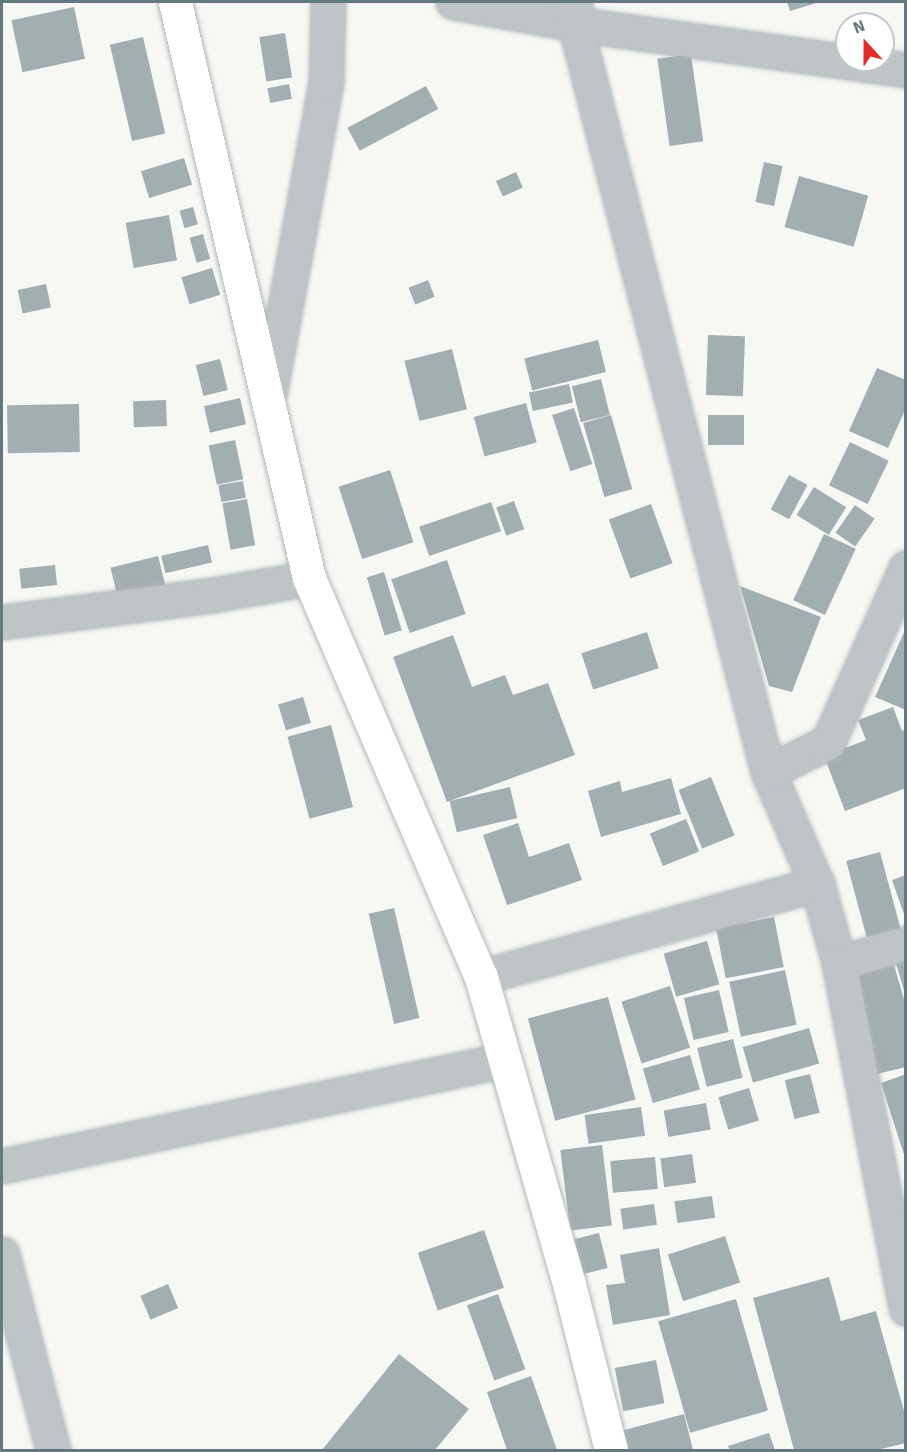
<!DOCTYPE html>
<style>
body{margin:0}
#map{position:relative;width:907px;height:1452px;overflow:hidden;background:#f7f7f4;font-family:Signika,sans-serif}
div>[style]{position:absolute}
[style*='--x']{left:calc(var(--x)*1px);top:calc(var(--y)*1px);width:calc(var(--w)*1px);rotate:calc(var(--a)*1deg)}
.building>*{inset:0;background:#a2afb2;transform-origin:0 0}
.roads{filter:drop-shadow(0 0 2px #afb7b9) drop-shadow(0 0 2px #afb7b9)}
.minor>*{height:33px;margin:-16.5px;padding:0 16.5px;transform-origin:16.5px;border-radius:16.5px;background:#bec5c7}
.major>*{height:33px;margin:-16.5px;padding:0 16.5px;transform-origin:16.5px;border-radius:16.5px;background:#fff}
span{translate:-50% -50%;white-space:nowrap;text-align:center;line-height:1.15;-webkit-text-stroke:6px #fff;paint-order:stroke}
.frame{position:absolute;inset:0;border:3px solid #62797f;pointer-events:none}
.north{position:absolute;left:835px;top:12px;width:60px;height:60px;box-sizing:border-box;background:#fff;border:2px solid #c0c9cc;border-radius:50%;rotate:339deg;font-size:16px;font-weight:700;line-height:24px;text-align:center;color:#62797f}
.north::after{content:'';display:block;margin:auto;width:21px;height:27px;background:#e22e2a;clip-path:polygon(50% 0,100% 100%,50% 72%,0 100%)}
</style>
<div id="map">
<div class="building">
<i style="clip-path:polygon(787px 2px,820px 2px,790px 11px)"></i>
<i style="left:74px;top:7px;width:53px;height:64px;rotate:78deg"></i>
<i style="left:285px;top:33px;width:45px;height:26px;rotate:81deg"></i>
<i style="left:143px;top:37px;width:99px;height:34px;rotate:77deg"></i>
<i style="left:691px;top:54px;width:88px;height:34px;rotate:82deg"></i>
<i style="left:289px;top:84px;width:15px;height:22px;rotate:79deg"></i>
<i style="left:426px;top:86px;width:26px;height:89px;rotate:62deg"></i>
<i style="left:184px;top:158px;width:28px;height:45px;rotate:73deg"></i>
<i style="left:764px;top:162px;width:19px;height:41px;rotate:12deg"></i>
<i style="left:516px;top:172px;width:17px;height:22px;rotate:66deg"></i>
<i style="left:799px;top:176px;width:72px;height:53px;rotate:16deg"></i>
<i style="left:193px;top:207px;width:18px;height:14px;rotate:74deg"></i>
<i style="left:169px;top:215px;width:46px;height:44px;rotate:80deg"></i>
<i style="left:203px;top:234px;width:26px;height:14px;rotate:74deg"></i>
<i style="left:212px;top:268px;width:28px;height:32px;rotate:73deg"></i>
<i style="left:428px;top:280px;width:18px;height:21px;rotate:68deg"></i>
<i style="left:46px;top:284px;width:24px;height:29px;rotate:78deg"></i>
<i style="left:708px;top:335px;width:37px;height:60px;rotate:2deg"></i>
<i style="left:598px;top:340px;width:33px;height:76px;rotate:76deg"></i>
<i style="left:452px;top:349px;width:62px;height:49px;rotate:76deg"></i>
<i style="left:220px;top:359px;width:32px;height:25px;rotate:76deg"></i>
<i style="clip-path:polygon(877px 368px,906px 380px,906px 408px,888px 448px,849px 431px)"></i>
<i style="left:601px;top:379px;width:37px;height:30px;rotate:76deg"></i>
<i style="left:569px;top:384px;width:19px;height:41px;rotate:78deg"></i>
<i style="left:240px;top:398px;width:27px;height:37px;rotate:77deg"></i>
<i style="left:166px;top:400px;width:26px;height:33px;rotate:88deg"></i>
<i style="left:526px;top:403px;width:41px;height:54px;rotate:75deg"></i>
<i style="left:79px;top:404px;width:48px;height:72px;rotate:89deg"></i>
<i style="left:574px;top:408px;width:59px;height:23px;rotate:72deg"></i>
<i style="left:611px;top:415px;width:77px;height:29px;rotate:74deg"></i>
<i style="left:708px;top:415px;width:36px;height:30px"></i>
<i style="left:235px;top:440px;width:40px;height:27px;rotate:78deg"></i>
<i style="left:850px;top:442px;width:43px;height:48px;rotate:26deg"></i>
<i style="left:390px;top:470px;width:76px;height:54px;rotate:72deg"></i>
<i style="left:789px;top:475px;width:21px;height:39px;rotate:28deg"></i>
<i style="left:243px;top:481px;width:17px;height:25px;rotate:80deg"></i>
<i style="left:814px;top:487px;width:38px;height:33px;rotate:32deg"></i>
<i style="left:247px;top:499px;width:47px;height:25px;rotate:80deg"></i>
<i style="left:514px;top:501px;width:30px;height:19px;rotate:70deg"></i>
<i style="left:491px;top:502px;width:31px;height:76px;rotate:71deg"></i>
<i style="left:651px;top:504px;width:63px;height:45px;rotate:70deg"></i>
<i style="left:855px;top:505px;width:24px;height:34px;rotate:35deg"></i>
<i style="left:824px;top:534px;width:35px;height:73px;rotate:25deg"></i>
<i style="left:208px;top:545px;width:18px;height:48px;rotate:77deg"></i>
<i style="left:158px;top:556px;width:32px;height:49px;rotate:76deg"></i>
<i style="left:447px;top:560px;width:57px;height:59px;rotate:71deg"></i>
<i style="left:55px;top:565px;width:20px;height:36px;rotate:84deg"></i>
<i style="left:384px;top:572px;width:61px;height:18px;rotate:73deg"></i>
<i style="clip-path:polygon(740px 586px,821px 617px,792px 692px,769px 686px)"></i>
<i style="clip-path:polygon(906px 628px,906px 710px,875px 697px)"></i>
<i style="left:647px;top:632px;width:38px;height:69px;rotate:72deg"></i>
<i style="clip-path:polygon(453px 635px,472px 687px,505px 675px,513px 695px,548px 683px,575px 755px,447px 802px,393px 657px)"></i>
<i style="left:303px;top:697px;width:27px;height:26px;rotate:73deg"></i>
<i style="clip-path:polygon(893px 707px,902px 731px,906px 729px,906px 788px,845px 811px,824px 756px,866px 740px,858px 720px)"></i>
<i style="left:331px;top:725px;width:85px;height:45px;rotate:75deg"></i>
<i style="left:711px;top:777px;width:63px;height:35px;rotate:68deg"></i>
<i style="clip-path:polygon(671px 778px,681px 814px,601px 837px,588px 791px,620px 781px,622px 792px)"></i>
<i style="left:510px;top:787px;width:32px;height:62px;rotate:77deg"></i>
<i style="left:686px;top:819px;width:35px;height:39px;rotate:68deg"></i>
<i style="clip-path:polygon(518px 823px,529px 857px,569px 843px,582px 880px,507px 905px,483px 835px)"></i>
<i style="left:880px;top:852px;width:79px;height:35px;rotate:75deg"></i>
<i style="clip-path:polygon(906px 875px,906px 917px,905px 917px,892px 880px)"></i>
<i style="left:394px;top:908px;width:113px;height:26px;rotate:77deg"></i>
<i style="left:774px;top:917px;width:51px;height:59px;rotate:79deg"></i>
<i style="left:707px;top:941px;width:45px;height:45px;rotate:74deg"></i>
<i style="clip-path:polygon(906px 961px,906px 994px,905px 994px,896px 963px)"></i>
<i style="clip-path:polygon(894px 965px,906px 1006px,906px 1067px,877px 1074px,850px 977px)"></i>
<i style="left:785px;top:970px;width:56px;height:57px;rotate:78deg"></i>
<i style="left:670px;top:986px;width:65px;height:51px;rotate:72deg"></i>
<i style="left:719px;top:990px;width:43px;height:36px;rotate:77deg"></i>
<i style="left:608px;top:997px;width:106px;height:83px;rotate:75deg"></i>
<i style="left:809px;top:1028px;width:37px;height:69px;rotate:74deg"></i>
<i style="left:733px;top:1039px;width:40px;height:37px;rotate:76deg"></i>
<i style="left:690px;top:1055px;width:36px;height:49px;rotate:74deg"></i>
<i style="left:810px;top:1074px;width:40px;height:26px;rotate:76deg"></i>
<i style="clip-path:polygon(906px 1074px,906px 1158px,905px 1158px,881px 1083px)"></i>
<i style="left:749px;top:1088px;width:34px;height:32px;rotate:73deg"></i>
<i style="left:706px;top:1103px;width:27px;height:43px;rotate:80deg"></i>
<i style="left:641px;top:1107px;width:29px;height:57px;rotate:82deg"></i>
<i style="left:602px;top:1145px;width:81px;height:42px;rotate:83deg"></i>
<i style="left:692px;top:1154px;width:29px;height:32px;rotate:82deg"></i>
<i style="left:655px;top:1157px;width:32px;height:45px;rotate:85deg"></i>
<i style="left:712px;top:1196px;width:22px;height:38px;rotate:82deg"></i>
<i style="left:654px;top:1204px;width:21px;height:34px;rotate:82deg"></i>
<i style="left:484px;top:1230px;width:61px;height:70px;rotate:71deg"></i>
<i style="left:599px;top:1233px;width:36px;height:30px;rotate:76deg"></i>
<i style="left:725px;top:1236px;width:49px;height:60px;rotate:72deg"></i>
<i style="clip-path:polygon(659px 1248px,670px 1315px,613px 1325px,606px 1285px,625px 1283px,620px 1255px)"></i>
<i style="clip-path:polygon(829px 1277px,841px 1321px,876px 1311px,906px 1418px,906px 1443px,877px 1450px,794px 1450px,753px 1298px)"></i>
<i style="left:168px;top:1284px;width:26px;height:30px;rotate:67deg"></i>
<i style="left:498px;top:1294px;width:80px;height:33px;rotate:70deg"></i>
<i style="left:736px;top:1299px;width:116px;height:81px;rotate:74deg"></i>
<i style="clip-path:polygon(399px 1354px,469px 1409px,435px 1450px,322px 1450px)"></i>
<i style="left:656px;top:1360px;width:44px;height:42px;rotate:79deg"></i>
<i style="clip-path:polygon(531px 1376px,557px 1450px,507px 1450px,487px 1392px)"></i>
<i style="clip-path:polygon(684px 1414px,693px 1450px,626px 1450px,621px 1431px)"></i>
<i style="clip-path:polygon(769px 1433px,775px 1450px,730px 1450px,728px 1446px)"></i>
</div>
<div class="roads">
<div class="minor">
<i style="--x:453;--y:2;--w:124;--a:10.2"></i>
<i style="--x:575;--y:24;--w:334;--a:7.9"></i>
<i style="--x:575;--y:2;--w:22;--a:90"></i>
<i style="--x:575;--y:24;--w:772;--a:75.53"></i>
<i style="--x:768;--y:772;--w:122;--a:66.4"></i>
<i style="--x:817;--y:884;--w:82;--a:74.4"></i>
<i style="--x:839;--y:963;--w:352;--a:79"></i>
<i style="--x:268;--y:401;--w:323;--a:-79.7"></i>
<i style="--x:326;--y:83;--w:81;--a:-88.6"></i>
<i style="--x:2;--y:622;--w:212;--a:-7.3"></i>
<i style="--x:212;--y:595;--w:98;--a:-9.9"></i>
<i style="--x:768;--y:772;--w:67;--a:-26.6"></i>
<i style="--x:828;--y:742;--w:191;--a:-65.9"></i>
<i style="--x:839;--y:963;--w:70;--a:-16.6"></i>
<i style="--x:481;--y:977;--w:349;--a:-15.5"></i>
<i style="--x:2;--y:1166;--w:513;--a:-11.92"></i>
<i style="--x:2;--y:1254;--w:203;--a:75.4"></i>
</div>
<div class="major">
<i style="--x:175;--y:2;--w:591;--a:76.9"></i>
<i style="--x:309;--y:578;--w:434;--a:66.7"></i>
<i style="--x:481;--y:977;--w:319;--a:74"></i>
<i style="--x:569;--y:1284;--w:171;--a:75.8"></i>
</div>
</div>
<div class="frame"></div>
<div class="north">N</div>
</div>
